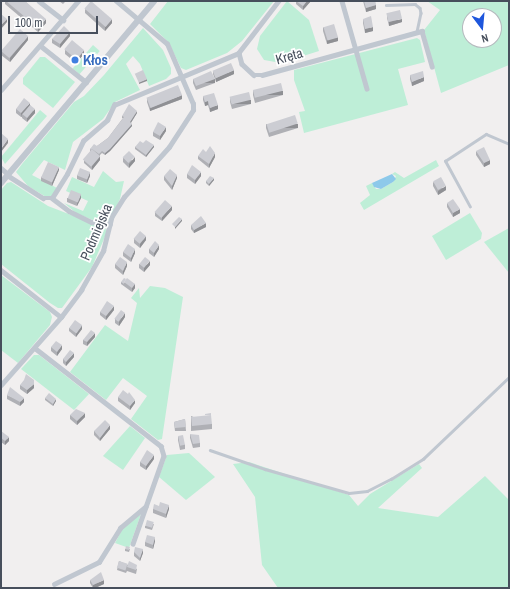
<!DOCTYPE html>
<meta charset="utf-8">
<style>
body{margin:0}
#map{position:relative;width:510px;height:589px;overflow:hidden;background:#f1efef;font-family:"Archivo Narrow",sans-serif}
div>[style]{position:absolute}
[style*='--x']{left:calc(var(--x)*1px);top:calc(var(--y)*1px);width:calc(var(--w)*1px);rotate:calc(var(--a)*1deg)}
.green>*{inset:0;background:#beeed7;transform-origin:0 0}
.water>*{inset:0;background:#8dc9ea}
.service>*{height:2.5px;margin:-1.25px;padding:0 1.25px;transform-origin:1.25px;border-radius:1.25px;background:#c0c7d0}
.minor>*{height:4.5px;margin:-2.25px;padding:0 2.25px;transform-origin:2.25px;border-radius:2.25px;background:#c0c7d0}
.tertiary>*{height:6px;margin:-3px;padding:0 3px;transform-origin:3px;border-radius:3px;background:#c0c7d0}
.wall>*{inset:0;background:#afb0b5}
.shaded-wall>*{inset:0;background:#8f9094;transform-origin:0 0}
.building>*{inset:0;background:#cccdd3;transform-origin:0 0}
.dots>*{width:11px;height:11px;translate:-50% -50%;box-sizing:border-box;border:2px solid #fff;border-radius:50%}
span{translate:-50% -50%;white-space:nowrap;text-align:center;line-height:1.15;-webkit-text-stroke:3.5px #fff;paint-order:stroke}
.street-label{font-size:14px;color:#474f5c}
.shop-label{font-size:14px;color:#366cbe;font-weight:700}
.left{translate:0 -50%;text-align:left}
.frame{position:absolute;inset:0;border:2px solid #474f5c;pointer-events:none}
.north{position:absolute;left:462px;top:8px;width:40px;height:40px;box-sizing:border-box;background:#fff;border:1px solid #b5b9be;border-radius:50%;rotate:164deg;font-size:11px;font-weight:700;line-height:16px;text-align:center;color:#474f5c}
.north::after{content:'';display:block;margin:auto;width:14px;height:18px;background:#1e56dc;clip-path:polygon(50% 0,100% 100%,50% 72%,0 100%)}
.scale{position:absolute;left:8px;top:16px;width:90px;height:18px;box-sizing:border-box;border:2px solid #474f5c;border-top:0;padding-left:5px;font-size:12px;line-height:14px;white-space:nowrap;color:#474f5c;-webkit-text-stroke:3px #fff;paint-order:stroke}
</style>
<div id="map">
<div class="green">
<i style="clip-path:polygon(168px 1px,274px 1px,242px 41px,227px 53px,186px 70px,181px 68px,169px 43px,150px 24px)"></i>
<i style="clip-path:polygon(287px 1px,309px 20px,319px 51px,281px 63px,264px 60px,257px 49px,260px 36px)"></i>
<i style="clip-path:polygon(evenodd,427px 1px,509px 1px,509px 65px,441px 93px,424px 30px,440px 10px,427px 1px,470px 16px,494px 16px,494px 40px,470px 40px,470px 16px)"></i>
<i style="clip-path:polygon(143px 28px,163px 50px,171px 68px,171px 74px,166px 79px,149px 86px,140px 64px,133px 56px,126px 64px,140px 90px,115px 102px,103px 119px,73px 142px,65px 170px,44px 160px,32px 175px,57px 188px,52px 196px,46px 197px,28px 186px,16px 172px,22px 164px,74px 102px,84px 96px,104px 75px)"></i>
<i style="clip-path:polygon(417px 38px,420px 40px,425px 62px,398px 69px,408px 105px,304px 133px,299px 112px,305px 111px,294px 80px,294px 70px)"></i>
<i style="left:93px;top:45px;width:9px;height:31px;rotate:41deg"></i>
<i style="clip-path:polygon(40px 57px,45px 57px,75px 82px,53px 108px,23px 84px,23px 78px)"></i>
<i style="clip-path:polygon(40px 110px,47px 116px,5px 164px,1px 157px)"></i>
<i style="clip-path:polygon(436px 160px,439px 166px,364px 210px,360px 203px,370px 195px,366px 186px,372px 183px,376px 189px,381px 189px,393px 182px,396px 176px,392px 174px,395px 172px,404px 178px)"></i>
<i style="clip-path:polygon(103px 171px,116px 182px,124px 181px,120px 199px,110px 220px,106px 222px,95px 221px,76px 213px,64px 203px,83px 211px,88px 201px,66px 191px,72px 177px,94px 187px)"></i>
<i style="clip-path:polygon(11px 182px,48px 206px,105px 228px,107px 232px,92px 267px,62px 308px,58px 308px,50px 303px,1px 264px,1px 190px,7px 183px)"></i>
<i style="clip-path:polygon(470px 213px,482px 233px,481px 239px,446px 260px,432px 236px)"></i>
<i style="clip-path:polygon(509px 228px,509px 273px,484px 242px)"></i>
<i style="clip-path:polygon(1px 275px,50px 312px,52px 317px,50px 325px,18px 363px,1px 350px)"></i>
<i style="clip-path:polygon(150px 286px,165px 288px,183px 297px,162px 439px,158px 440px,131px 419px,147px 396px,123px 378px,106px 400px,70px 372px,105px 325px,128px 341px,137px 303px,131px 298px,139px 288px,140px 298px)"></i>
<i style="clip-path:polygon(34px 355px,39px 355px,89px 394px,74px 410px,21px 369px)"></i>
<i style="clip-path:polygon(130px 426px,145px 438px,123px 470px,103px 456px)"></i>
<i style="clip-path:polygon(189px 453px,215px 477px,186px 500px,159px 477px,167px 455px)"></i>
<i style="clip-path:polygon(249px 462px,349px 495px,358px 506px,370px 494px,419px 464px,422px 468px,378px 508px,438px 517px,485px 476px,509px 500px,509px 588px,278px 588px,262px 565px,255px 497px,233px 464px)"></i>
<i style="clip-path:polygon(141px 514px,129px 548px,115px 543px,123px 528px)"></i>
</div>
<div class="water">
<i style="clip-path:polygon(392px 174px,396px 179px,393px 182px,381px 189px,374px 187px,372px 183px)"></i>
</div>
<div class="service">
<i style="--x:386;--y:5;--w:29;--a:-2"></i>
<i style="--x:415;--y:4;--w:6;--a:39"></i>
<i style="--x:420;--y:8;--w:5;--a:79"></i>
<i style="--x:421;--y:13;--w:19;--a:102"></i>
<i style="--x:470;--y:207;--w:52;--a:-118.5"></i>
<i style="--x:445;--y:161;--w:49;--a:-33.4"></i>
<i style="--x:486;--y:134;--w:25;--a:23"></i>
<i style="--x:210;--y:450;--w:58;--a:19.1"></i>
<i style="--x:265;--y:469;--w:87;--a:15.9"></i>
<i style="--x:349;--y:493;--w:18;--a:-6"></i>
<i style="--x:367;--y:491;--w:27;--a:-27"></i>
<i style="--x:391;--y:479;--w:38;--a:-32"></i>
<i style="--x:423;--y:459;--w:119;--a:-43.6"></i>
</div>
<div class="minor">
<i style="--x:39;--y:1;--w:31;--a:38"></i>
<i style="--x:279;--y:1;--w:66;--a:127.6"></i>
<i style="--x:239;--y:53;--w:11;--a:75"></i>
<i style="--x:242;--y:64;--w:16;--a:43"></i>
<i style="--x:254;--y:75;--w:8;--a:0"></i>
<i style="--x:262;--y:75;--w:166;--a:-15.4"></i>
<i style="--x:422;--y:31;--w:37;--a:74"></i>
<i style="--x:342;--y:1;--w:91;--a:74.1"></i>
<i style="--x:41;--y:46;--w:58;--a:38.7"></i>
<i style="--x:1;--y:90;--w:118;--a:-49.1"></i>
<i style="--x:1;--y:168;--w:9;--a:41"></i>
<i style="--x:7;--y:175;--w:43;--a:32.6"></i>
<i style="--x:43;--y:198;--w:9;--a:0"></i>
<i style="--x:52;--y:198;--w:28;--a:-58"></i>
<i style="--x:67;--y:174;--w:37;--a:-64"></i>
<i style="--x:83;--y:141;--w:32;--a:-41"></i>
<i style="--x:107;--y:120;--w:17;--a:-65"></i>
<i style="--x:114;--y:105;--w:135;--a:-22.6"></i>
<i style="--x:52;--y:198;--w:21;--a:37"></i>
<i style="--x:69;--y:211;--w:25;--a:26"></i>
<i style="--x:92;--y:222;--w:18;--a:6"></i>
<i style="--x:1;--y:270;--w:76;--a:38.1"></i>
<i style="--x:35;--y:348;--w:160;--a:37.9"></i>
<i style="--x:161;--y:446;--w:10;--a:73"></i>
<i style="--x:164;--y:456;--w:93;--a:109.4"></i>
<i style="--x:1;--y:385;--w:91;--a:-48.6"></i>
<i style="--x:61;--y:317;--w:34;--a:-53"></i>
<i style="--x:81;--y:290;--w:45;--a:-60.6"></i>
<i style="--x:103;--y:251;--w:36;--a:-76"></i>
<i style="--x:112;--y:216;--w:22;--a:-58"></i>
<i style="--x:124;--y:197;--w:67;--a:-48"></i>
<i style="--x:169;--y:147;--w:44;--a:-57"></i>
<i style="--x:193;--y:110;--w:6;--a:-90"></i>
<i style="--x:193;--y:104;--w:65;--a:-113.4"></i>
<i style="--x:167;--y:44;--w:67;--a:-139.9"></i>
<i style="--x:54;--y:584;--w:50;--a:-26.1"></i>
<i style="--x:99;--y:562;--w:40;--a:-58"></i>
<i style="--x:120;--y:528;--w:33;--a:-40"></i>
</div>
<div class="tertiary">
<i style="--x:1;--y:183;--w:238;--a:-49.9"></i>
</div>
<div class="wall">
<i style="clip-path:polygon(5px 1px,25px 1px,46px 23px,38px 32px,5px 4px)"></i>
<i style="clip-path:polygon(59px 1px,66px 1px,63px 4px)"></i>
<i style="clip-path:polygon(296px 1px,311px 1px,303px 10px,296px 4px)"></i>
<i style="clip-path:polygon(363px 1px,375px 1px,376px 9px,366px 12px)"></i>
<i style="clip-path:polygon(85px 9px,112px 23px,105px 31px,85px 13px)"></i>
<i style="clip-path:polygon(387px 14px,402px 22px,389px 26px,387px 18px)"></i>
<i style="clip-path:polygon(363px 19px,373px 31px,365px 33px,363px 23px)"></i>
<i style="clip-path:polygon(323px 27px,338px 41px,327px 44px,323px 31px)"></i>
<i style="clip-path:polygon(70px 36px,60px 48px,52px 43px,52px 39px)"></i>
<i style="clip-path:polygon(28px 40px,10px 62px,1px 55px,1px 51px)"></i>
<i style="clip-path:polygon(65px 50px,84px 54px,76px 63px,65px 54px)"></i>
<i style="clip-path:polygon(213px 71px,234px 74px,216px 82px,213px 74px)"></i>
<i style="clip-path:polygon(410px 75px,424px 81px,412px 86px,410px 79px)"></i>
<i style="clip-path:polygon(193px 79px,215px 83px,196px 90px,193px 83px)"></i>
<i style="clip-path:polygon(253px 91px,283px 95px,255px 103px,253px 95px)"></i>
<i style="clip-path:polygon(203px 96px,218px 109px,210px 112px,208px 105px,205px 106px,203px 100px)"></i>
<i style="clip-path:polygon(147px 98px,182px 99px,150px 111px,147px 102px)"></i>
<i style="clip-path:polygon(230px 98px,251px 104px,232px 109px,230px 102px)"></i>
<i style="clip-path:polygon(30px 105px,35px 113px,27px 122px,22px 118px,22px 117px,21px 117px,16px 113px,16px 109px)"></i>
<i style="clip-path:polygon(137px 113px,131px 123px,132px 126px,110px 151px,105px 155px,102px 153px,100px 155px,100px 160px,92px 170px,84px 163px,84px 160px,90px 152px,90px 149px,97px 146px,108px 138px,123px 118px,122px 118px,122px 116px)"></i>
<i style="clip-path:polygon(266px 124px,298px 128px,269px 137px,266px 128px)"></i>
<i style="clip-path:polygon(166px 131px,160px 140px,153px 136px,153px 132px)"></i>
<i style="clip-path:polygon(143px 143px,154px 147px,146px 157px,135px 149px,135px 147px)"></i>
<i style="clip-path:polygon(476px 151px,490px 164px,484px 167px,476px 155px)"></i>
<i style="clip-path:polygon(198px 156px,215px 157px,209px 168px,198px 159px)"></i>
<i style="clip-path:polygon(123px 158px,135px 161px,129px 168px,123px 162px)"></i>
<i style="clip-path:polygon(59px 170px,52px 186px,41px 181px,41px 177px)"></i>
<i style="clip-path:polygon(187px 174px,201px 176px,195px 184px,187px 178px)"></i>
<i style="clip-path:polygon(77px 175px,90px 176px,87px 183px,77px 179px)"></i>
<i style="clip-path:polygon(164px 176px,177px 178px,172px 190px,164px 180px)"></i>
<i style="clip-path:polygon(214px 180px,209px 186px,206px 183px,206px 181px)"></i>
<i style="clip-path:polygon(433px 182px,446px 190px,438px 195px,433px 186px)"></i>
<i style="clip-path:polygon(67px 198px,81px 198px,77px 206px,67px 202px)"></i>
<i style="clip-path:polygon(447px 203px,460px 213px,453px 217px,447px 207px)"></i>
<i style="clip-path:polygon(172px 210px,162px 221px,155px 216px,155px 212px)"></i>
<i style="clip-path:polygon(191px 225px,206px 227px,194px 233px,191px 229px)"></i>
<i style="clip-path:polygon(134px 239px,146px 240px,140px 248px,134px 243px)"></i>
<i style="clip-path:polygon(149px 249px,159px 249px,154px 257px,149px 253px)"></i>
<i style="clip-path:polygon(123px 252px,135px 253px,131px 262px,123px 256px)"></i>
<i style="clip-path:polygon(115px 264px,127px 266px,123px 275px,115px 268px)"></i>
<i style="clip-path:polygon(139px 264px,150px 265px,144px 272px,139px 268px)"></i>
<i style="clip-path:polygon(121px 282px,135px 284px,135px 288px,132px 292px,121px 284px)"></i>
<i style="clip-path:polygon(114px 310px,106px 320px,100px 315px,100px 312px)"></i>
<i style="clip-path:polygon(125px 317px,119px 326px,115px 323px,115px 319px)"></i>
<i style="clip-path:polygon(69px 328px,82px 329px,76px 337px,69px 331px)"></i>
<i style="clip-path:polygon(95px 337px,87px 346px,83px 344px,83px 340px)"></i>
<i style="clip-path:polygon(51px 347px,62px 349px,57px 356px,51px 351px)"></i>
<i style="clip-path:polygon(74px 357px,66px 366px,63px 363px,63px 359px)"></i>
<i style="clip-path:polygon(20px 385px,34px 388px,27px 394px,20px 389px)"></i>
<i style="clip-path:polygon(7px 395px,24px 402px,20px 406px,7px 399px)"></i>
<i style="clip-path:polygon(118px 397px,135px 403px,130px 410px,118px 401px)"></i>
<i style="clip-path:polygon(45px 398px,56px 401px,53px 406px,45px 400px)"></i>
<i style="clip-path:polygon(70px 415px,85px 417px,77px 425px,70px 419px)"></i>
<i style="clip-path:polygon(191px 416px,212px 424px,212px 429px,191px 431px)"></i>
<i style="clip-path:polygon(185px 419px,186px 431px,175px 431px,174px 422px)"></i>
<i style="clip-path:polygon(110px 429px,100px 441px,94px 435px,94px 431px)"></i>
<i style="clip-path:polygon(1px 431px,9px 441px,5px 445px,1px 442px)"></i>
<i style="clip-path:polygon(190px 434px,200px 443px,200px 447px,193px 448px,190px 438px)"></i>
<i style="clip-path:polygon(178px 436px,185px 445px,185px 449px,180px 450px,178px 440px)"></i>
<i style="clip-path:polygon(154px 459px,146px 470px,140px 466px,140px 462px)"></i>
<i style="clip-path:polygon(153px 509px,169px 509px,166px 518px,153px 513px)"></i>
<i style="clip-path:polygon(154px 524px,152px 530px,145px 528px,145px 526px)"></i>
<i style="clip-path:polygon(155px 541px,153px 549px,145px 546px,145px 542px)"></i>
<i style="clip-path:polygon(125px 549px,130px 549px,129px 552px,125px 551px)"></i>
<i style="clip-path:polygon(134px 552px,143px 553px,140px 561px,134px 556px)"></i>
<i style="clip-path:polygon(119px 561px,137px 569px,136px 574px,127px 571px,126px 573px,117px 570px)"></i>
<i style="clip-path:polygon(90px 580px,104px 584px,95px 588px,93px 588px,90px 583px)"></i>
</div>
<div class="shaded-wall">
<i style="clip-path:polygon(307px 1px,311px 1px,303px 10px,303px 6px)"></i>
<i style="clip-path:polygon(376px 5px,376px 9px,366px 12px,366px 8px)"></i>
<i style="clip-path:polygon(7px 19px,7px 22px,1px 29px,1px 25px)"></i>
<i style="clip-path:polygon(46px 19px,46px 23px,38px 32px,38px 28px)"></i>
<i style="clip-path:polygon(112px 19px,112px 23px,105px 31px,105px 27px)"></i>
<i style="clip-path:polygon(402px 19px,402px 22px,389px 26px,389px 22px)"></i>
<i style="clip-path:polygon(373px 27px,373px 31px,365px 33px,365px 29px)"></i>
<i style="clip-path:polygon(70px 32px,70px 36px,60px 48px,60px 44px)"></i>
<i style="clip-path:polygon(28px 36px,28px 40px,10px 62px,10px 58px)"></i>
<i style="clip-path:polygon(338px 37px,338px 41px,327px 44px,327px 40px)"></i>
<i style="clip-path:polygon(84px 50px,84px 54px,76px 63px,76px 60px)"></i>
<i style="clip-path:polygon(234px 70px,234px 74px,216px 82px,216px 78px)"></i>
<i style="clip-path:polygon(424px 77px,424px 81px,412px 86px,412px 82px)"></i>
<i style="clip-path:polygon(147px 79px,147px 81px,139px 84px,139px 82px)"></i>
<i style="left:215px;top:79px;width:4px;height:20px;rotate:90deg"></i>
<i style="left:283px;top:91px;width:4px;height:29px;rotate:90deg"></i>
<i style="clip-path:polygon(182px 95px,182px 99px,150px 111px,150px 108px)"></i>
<i style="left:251px;top:100px;width:4px;height:20px;rotate:90deg"></i>
<i style="clip-path:polygon(208px 101px,208px 105px,205px 106px,205px 102px)"></i>
<i style="clip-path:polygon(30px 103px,30px 107px,22px 114px,21px 117px,21px 113px)"></i>
<i style="clip-path:polygon(218px 105px,218px 109px,210px 112px,210px 108px)"></i>
<i style="clip-path:polygon(35px 109px,35px 113px,27px 122px,27px 118px)"></i>
<i style="clip-path:polygon(137px 111px,137px 113px,130px 124px,130px 122px)"></i>
<i style="clip-path:polygon(132px 124px,132px 126px,110px 151px,105px 155px,105px 153px)"></i>
<i style="left:298px;top:124px;width:4px;height:30px;rotate:90deg"></i>
<i style="clip-path:polygon(166px 127px,166px 131px,160px 140px,160px 136px)"></i>
<i style="clip-path:polygon(8px 139px,8px 143px,1px 152px,1px 149px)"></i>
<i style="clip-path:polygon(154px 145px,154px 147px,146px 157px,146px 155px)"></i>
<i style="clip-path:polygon(215px 153px,215px 157px,209px 168px,209px 164px)"></i>
<i style="clip-path:polygon(100px 156px,100px 160px,92px 170px,92px 166px)"></i>
<i style="clip-path:polygon(135px 157px,135px 161px,129px 168px,129px 164px)"></i>
<i style="clip-path:polygon(490px 160px,490px 164px,484px 167px,484px 163px)"></i>
<i style="clip-path:polygon(59px 167px,59px 170px,52px 186px,52px 182px)"></i>
<i style="clip-path:polygon(90px 172px,90px 176px,87px 183px,87px 179px)"></i>
<i style="clip-path:polygon(201px 172px,201px 176px,195px 184px,195px 180px)"></i>
<i style="clip-path:polygon(177px 175px,177px 178px,172px 190px,172px 186px)"></i>
<i style="clip-path:polygon(214px 178px,214px 180px,209px 186px,209px 184px)"></i>
<i style="clip-path:polygon(446px 186px,446px 190px,438px 195px,438px 191px)"></i>
<i style="clip-path:polygon(81px 194px,81px 198px,77px 206px,77px 203px)"></i>
<i style="clip-path:polygon(172px 206px,172px 210px,162px 221px,162px 217px)"></i>
<i style="clip-path:polygon(460px 209px,460px 213px,453px 217px,453px 213px)"></i>
<i style="clip-path:polygon(182px 219px,182px 221px,175px 229px,175px 227px)"></i>
<i style="clip-path:polygon(206px 223px,206px 227px,194px 233px,194px 230px)"></i>
<i style="clip-path:polygon(146px 236px,146px 240px,140px 248px,140px 244px)"></i>
<i style="clip-path:polygon(159px 245px,159px 249px,154px 257px,154px 253px)"></i>
<i style="clip-path:polygon(135px 249px,135px 253px,131px 262px,131px 258px)"></i>
<i style="clip-path:polygon(150px 261px,150px 265px,144px 272px,144px 268px)"></i>
<i style="clip-path:polygon(127px 262px,127px 266px,123px 275px,123px 271px)"></i>
<i style="clip-path:polygon(135px 284px,135px 288px,132px 292px,132px 288px)"></i>
<i style="clip-path:polygon(114px 306px,114px 310px,106px 320px,106px 316px)"></i>
<i style="clip-path:polygon(125px 313px,125px 317px,119px 326px,119px 322px)"></i>
<i style="clip-path:polygon(82px 325px,82px 329px,76px 337px,76px 333px)"></i>
<i style="clip-path:polygon(95px 333px,95px 337px,87px 346px,87px 342px)"></i>
<i style="clip-path:polygon(62px 345px,62px 349px,57px 356px,57px 352px)"></i>
<i style="clip-path:polygon(74px 353px,74px 357px,66px 366px,66px 362px)"></i>
<i style="clip-path:polygon(34px 384px,34px 388px,27px 394px,27px 390px)"></i>
<i style="clip-path:polygon(24px 398px,24px 402px,20px 406px,20px 402px)"></i>
<i style="clip-path:polygon(56px 399px,56px 401px,53px 406px,53px 404px)"></i>
<i style="clip-path:polygon(135px 400px,135px 403px,130px 410px,130px 406px)"></i>
<i style="clip-path:polygon(85px 413px,85px 417px,77px 425px,77px 421px)"></i>
<i style="clip-path:polygon(110px 425px,110px 429px,100px 441px,100px 438px)"></i>
<i style="clip-path:polygon(9px 437px,9px 441px,5px 445px,5px 441px)"></i>
<i style="clip-path:polygon(154px 455px,154px 459px,146px 470px,146px 466px)"></i>
<i style="clip-path:polygon(169px 505px,169px 509px,166px 518px,166px 514px)"></i>
<i style="clip-path:polygon(155px 537px,155px 541px,153px 549px,153px 545px)"></i>
<i style="clip-path:polygon(143px 549px,143px 553px,140px 561px,140px 558px)"></i>
<i style="clip-path:polygon(104px 580px,104px 584px,95px 588px,93px 588px,93px 585px)"></i>
</div>
<div class="building">
<i style="clip-path:polygon(6px 1px,25px 1px,46px 19px,38px 28px)"></i>
<i style="left:91px;top:1px;width:28px;height:10px;rotate:41deg"></i>
<i style="clip-path:polygon(296px 1px,307px 1px,303px 6px)"></i>
<i style="clip-path:polygon(364px 1px,375px 1px,376px 5px,366px 8px)"></i>
<i style="left:400px;top:10px;width:9px;height:14px;rotate:77deg"></i>
<i style="clip-path:polygon(1px 14px,7px 19px,1px 25px)"></i>
<i style="clip-path:polygon(371px 16px,373px 27px,365px 29px,363px 19px)"></i>
<i style="left:334px;top:24px;width:14px;height:11px;rotate:73deg"></i>
<i style="clip-path:polygon(64px 26px,70px 32px,60px 44px,52px 39px)"></i>
<i style="left:20px;top:29px;width:11px;height:29px;rotate:41deg"></i>
<i style="left:72px;top:40px;width:16px;height:12px;rotate:40deg"></i>
<i style="left:231px;top:63px;width:8px;height:20px;rotate:67deg"></i>
<i style="left:143px;top:70px;width:10px;height:9px;rotate:66deg"></i>
<i style="clip-path:polygon(211px 71px,215px 79px,196px 86px,193px 79px)"></i>
<i style="clip-path:polygon(423px 71px,424px 77px,412px 82px,410px 75px)"></i>
<i style="left:281px;top:83px;width:8px;height:29px;rotate:76deg"></i>
<i style="left:178px;top:85px;width:11px;height:34px;rotate:68deg"></i>
<i style="left:249px;top:92px;width:8px;height:20px;rotate:76deg"></i>
<i style="clip-path:polygon(214px 93px,218px 105px,210px 108px,208px 101px,205px 102px,203px 96px)"></i>
<i style="clip-path:polygon(24px 98px,30px 103px,21px 113px,16px 109px)"></i>
<i style="clip-path:polygon(129px 104px,137px 111px,130px 122px,132px 124px,110px 149px,105px 153px,102px 151px,99px 154px,92px 149px,91px 150px,90px 149px,94px 144px,97px 146px,108px 138px,124px 117px,122px 116px)"></i>
<i style="left:30px;top:105px;width:6px;height:12px;rotate:39deg"></i>
<i style="left:295px;top:115px;width:9px;height:30px;rotate:72deg"></i>
<i style="clip-path:polygon(158px 122px,166px 127px,160px 136px,153px 132px)"></i>
<i style="clip-path:polygon(1px 133px,8px 139px,1px 149px)"></i>
<i style="clip-path:polygon(146px 140px,154px 145px,146px 155px,135px 147px,140px 141px,143px 143px)"></i>
<i style="clip-path:polygon(210px 146px,215px 153px,209px 164px,198px 156px,203px 149px,206px 152px)"></i>
<i style="clip-path:polygon(484px 147px,490px 160px,484px 163px,476px 151px)"></i>
<i style="left:92px;top:149px;width:11px;height:14px;rotate:41deg"></i>
<i style="left:129px;top:151px;width:8px;height:9px;rotate:45deg"></i>
<i style="left:48px;top:162px;width:12px;height:17px;rotate:24deg"></i>
<i style="clip-path:polygon(192px 165px,201px 172px,195px 180px,187px 174px)"></i>
<i style="left:80px;top:168px;width:11px;height:8px;rotate:22deg"></i>
<i style="clip-path:polygon(170px 169px,177px 175px,172px 186px,164px 176px)"></i>
<i style="clip-path:polygon(210px 176px,214px 178px,209px 184px,206px 181px)"></i>
<i style="left:441px;top:177px;width:10px;height:9px;rotate:61deg"></i>
<i style="left:71px;top:190px;width:11px;height:9px;rotate:22deg"></i>
<i style="clip-path:polygon(453px 199px,460px 209px,453px 213px,447px 203px)"></i>
<i style="left:165px;top:200px;width:9px;height:16px;rotate:41deg"></i>
<i style="clip-path:polygon(201px 216px,206px 223px,194px 230px,191px 225px)"></i>
<i style="clip-path:polygon(179px 217px,182px 219px,175px 227px,172px 224px)"></i>
<i style="left:140px;top:231px;width:8px;height:10px;rotate:40deg"></i>
<i style="clip-path:polygon(155px 241px,159px 245px,154px 253px,149px 249px)"></i>
<i style="clip-path:polygon(128px 244px,135px 249px,131px 258px,123px 252px)"></i>
<i style="clip-path:polygon(120px 257px,127px 262px,123px 271px,115px 264px)"></i>
<i style="left:145px;top:257px;width:6px;height:9px;rotate:39deg"></i>
<i style="clip-path:polygon(124px 278px,126px 279px,124px 282px,124px 284px,121px 282px)"></i>
<i style="left:127px;top:278px;width:10px;height:5px;rotate:37deg"></i>
<i style="clip-path:polygon(107px 301px,114px 306px,106px 316px,100px 312px)"></i>
<i style="left:121px;top:310px;width:5px;height:11px;rotate:37deg"></i>
<i style="left:75px;top:320px;width:9px;height:10px;rotate:36deg"></i>
<i style="clip-path:polygon(91px 330px,95px 333px,87px 342px,83px 340px)"></i>
<i style="clip-path:polygon(56px 341px,62px 345px,57px 352px,51px 347px)"></i>
<i style="clip-path:polygon(70px 350px,74px 353px,66px 362px,63px 359px)"></i>
<i style="clip-path:polygon(26px 374px,34px 380px,34px 384px,27px 390px,20px 385px,24px 380px)"></i>
<i style="clip-path:polygon(10px 387px,24px 398px,20px 402px,7px 395px)"></i>
<i style="clip-path:polygon(123px 390px,128px 394px,129px 392px,135px 400px,130px 406px,118px 397px)"></i>
<i style="clip-path:polygon(49px 393px,56px 399px,53px 404px,45px 398px)"></i>
<i style="clip-path:polygon(76px 409px,85px 413px,77px 421px,70px 415px)"></i>
<i style="clip-path:polygon(211px 413px,211px 415px,205px 415px,205px 414px)"></i>
<i style="left:211px;top:415px;width:9px;height:20px;rotate:84deg"></i>
<i style="clip-path:polygon(185px 419px,186px 427px,175px 428px,174px 422px)"></i>
<i style="clip-path:polygon(105px 420px,110px 425px,100px 438px,94px 431px)"></i>
<i style="clip-path:polygon(1px 431px,9px 437px,5px 441px,1px 438px)"></i>
<i style="clip-path:polygon(190px 434px,199px 435px,200px 443px,193px 444px)"></i>
<i style="left:183px;top:435px;width:10px;height:5px;rotate:79deg"></i>
<i style="clip-path:polygon(147px 450px,154px 455px,146px 466px,140px 462px)"></i>
<i style="clip-path:polygon(160px 502px,169px 505px,166px 514px,153px 509px,154px 504px,159px 506px)"></i>
<i style="left:147px;top:520px;width:7px;height:6px;rotate:16deg"></i>
<i style="clip-path:polygon(147px 535px,155px 537px,153px 545px,145px 542px)"></i>
<i style="left:126px;top:546px;width:4px;height:3px;rotate:14deg"></i>
<i style="clip-path:polygon(135px 547px,143px 549px,140px 558px,134px 552px)"></i>
<i style="left:119px;top:561px;width:9px;height:7px;rotate:18deg"></i>
<i style="clip-path:polygon(129px 561px,137px 565px,136px 570px,127px 567px)"></i>
<i style="clip-path:polygon(101px 572px,104px 580px,93px 585px,90px 580px)"></i>
</div>
<div class="dots">
<i style="left:75px;top:60px;background:#3f7fe0"></i>
</div>
<div class="street-label">
<span style="left:289px;top:56px;rotate:-16deg">Kręta</span>
<span style="left:96px;top:232px;rotate:-67deg">Podmiejska</span>
</div>
<div class="shop-label">
<span class="left" style="left:83px;top:60px">Kłos</span>
</div>
<div class="frame"></div>
<div class="north">N</div>
<div class="scale">100 m</div>
</div>
